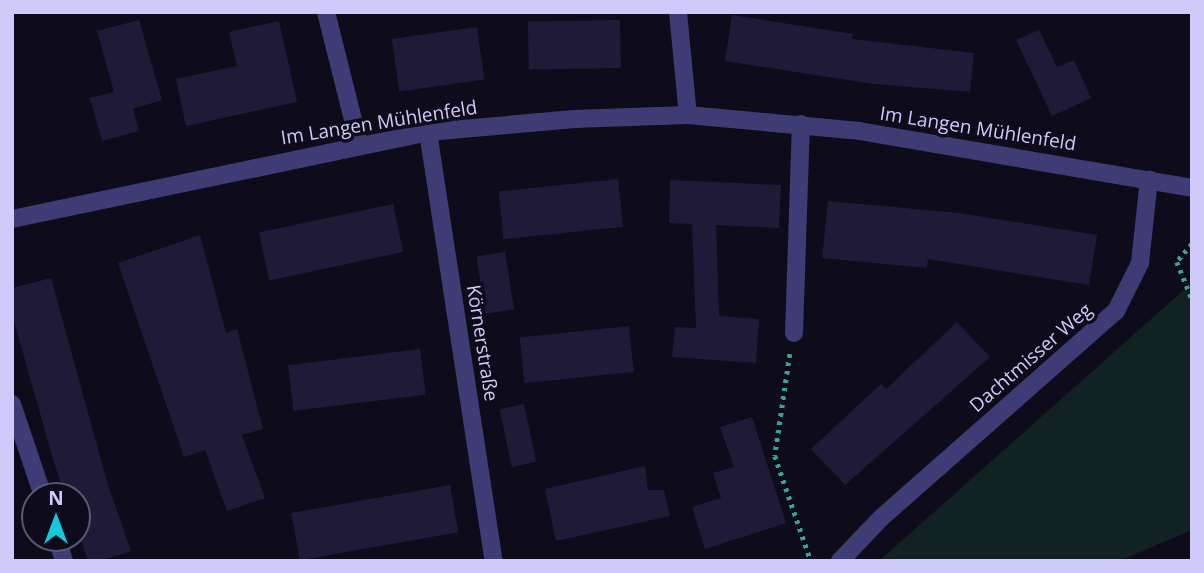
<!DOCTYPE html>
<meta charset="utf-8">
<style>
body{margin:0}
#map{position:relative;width:1204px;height:573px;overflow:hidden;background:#0e0c1a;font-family:"Open Sans",sans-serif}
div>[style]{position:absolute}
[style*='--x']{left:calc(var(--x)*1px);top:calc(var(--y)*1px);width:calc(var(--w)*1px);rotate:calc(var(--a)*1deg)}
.green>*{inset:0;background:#102322}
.building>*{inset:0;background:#201a39;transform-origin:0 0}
.path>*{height:4.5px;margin-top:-2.25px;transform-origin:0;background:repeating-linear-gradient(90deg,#37a19a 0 3.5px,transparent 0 8.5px)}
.minor>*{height:18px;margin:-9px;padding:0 9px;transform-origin:9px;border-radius:9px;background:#3e3c74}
span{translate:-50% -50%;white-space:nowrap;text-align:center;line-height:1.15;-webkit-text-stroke:7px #0e0c1a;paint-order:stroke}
.street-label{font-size:19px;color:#cfcafa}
.frame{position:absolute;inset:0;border:14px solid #cfcafa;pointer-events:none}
.north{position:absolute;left:21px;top:482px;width:70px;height:70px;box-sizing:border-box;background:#0e0c1a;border:2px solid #5b5874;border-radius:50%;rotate:0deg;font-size:19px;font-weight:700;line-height:28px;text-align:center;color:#cfcafa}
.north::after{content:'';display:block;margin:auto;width:24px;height:32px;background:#15c7db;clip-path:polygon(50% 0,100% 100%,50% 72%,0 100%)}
</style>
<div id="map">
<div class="green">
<i style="clip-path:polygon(1186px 288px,1192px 304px,1192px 530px,1119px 561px,879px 561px)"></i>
</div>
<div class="building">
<i style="clip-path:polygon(732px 15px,853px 34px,852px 39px,974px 53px,970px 92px,874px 84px,725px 61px)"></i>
<i style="clip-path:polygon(139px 20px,162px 100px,133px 109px,139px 131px,102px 141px,90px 98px,114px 92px,97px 31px)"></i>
<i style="left:620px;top:20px;width:48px;height:92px;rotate:89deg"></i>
<i style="clip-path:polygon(279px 21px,297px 102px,186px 126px,176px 79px,237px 66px,229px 32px)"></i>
<i style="left:477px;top:27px;width:53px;height:86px;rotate:82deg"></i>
<i style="clip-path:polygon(1039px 30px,1057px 67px,1074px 60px,1091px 98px,1052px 116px,1016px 40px)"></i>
<i style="left:618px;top:179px;width:48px;height:120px;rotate:84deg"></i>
<i style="clip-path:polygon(670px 180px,781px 185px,779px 228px,716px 225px,719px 316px,759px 319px,756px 363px,672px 357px,675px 327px,696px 328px,692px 224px,669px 223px)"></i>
<i style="clip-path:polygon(828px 201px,959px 213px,1097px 235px,1089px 285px,928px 259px,927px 268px,822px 258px)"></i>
<i style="left:393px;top:204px;width:49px;height:137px;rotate:78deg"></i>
<i style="clip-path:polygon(200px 235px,226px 333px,237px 329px,263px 429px,242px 435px,265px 498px,227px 511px,205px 450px,184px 457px,118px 263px)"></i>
<i style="left:505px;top:252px;width:58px;height:29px;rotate:81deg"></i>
<i style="clip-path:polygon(51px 278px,107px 482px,131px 551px,100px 561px,88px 561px,77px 528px,77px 496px,66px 496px,55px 466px,12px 314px,12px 288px)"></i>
<i style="clip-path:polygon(957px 322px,990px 357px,845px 485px,811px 449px,881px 384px,886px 389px)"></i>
<i style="left:629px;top:326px;width:46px;height:110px;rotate:84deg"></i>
<i style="left:420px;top:349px;width:46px;height:133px;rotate:83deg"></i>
<i style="left:524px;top:404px;width:59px;height:25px;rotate:78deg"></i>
<i style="clip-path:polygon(752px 417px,786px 523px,705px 549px,692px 507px,721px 498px,713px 473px,734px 467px,720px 427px)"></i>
<i style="clip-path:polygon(645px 466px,648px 490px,664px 490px,670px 516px,556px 541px,545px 489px)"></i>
<i style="left:450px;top:485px;width:48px;height:161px;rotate:80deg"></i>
</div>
<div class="path">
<i style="--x:1192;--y:244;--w:23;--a:130"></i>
<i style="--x:1177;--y:262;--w:40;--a:68"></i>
<i style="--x:790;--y:354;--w:103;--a:98.4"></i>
<i style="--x:775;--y:456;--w:111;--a:71.1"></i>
</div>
<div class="minor">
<i style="--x:326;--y:12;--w:135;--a:75.9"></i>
<i style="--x:678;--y:12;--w:103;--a:84.5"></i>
<i style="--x:428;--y:132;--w:434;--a:81.3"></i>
<i style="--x:12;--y:219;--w:425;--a:-11.8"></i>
<i style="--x:428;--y:132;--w:147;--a:-5.1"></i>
<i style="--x:574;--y:119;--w:114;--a:-2"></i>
<i style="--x:688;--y:115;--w:172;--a:5.3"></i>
<i style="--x:859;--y:131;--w:338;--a:9.7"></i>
<i style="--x:794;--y:333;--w:209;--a:-88.1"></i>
<i style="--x:12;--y:404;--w:97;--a:71.4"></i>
<i style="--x:57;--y:538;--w:24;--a:73"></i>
<i style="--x:840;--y:561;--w:59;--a:-46.4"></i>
<i style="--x:881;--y:518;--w:313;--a:-41.4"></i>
<i style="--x:1116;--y:311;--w:54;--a:-63.4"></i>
<i style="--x:1140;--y:263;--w:84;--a:-83.9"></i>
</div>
<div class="street-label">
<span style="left:379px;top:123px;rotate:-9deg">Im Langen Mühlenfeld</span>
<span style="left:978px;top:129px;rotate:9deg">Im Langen Mühlenfeld</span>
<span style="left:482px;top:343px;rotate:81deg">Körnerstraße</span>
<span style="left:1031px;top:358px;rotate:-41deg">Dachtmisser Weg</span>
</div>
<div class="frame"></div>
<div class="north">N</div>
</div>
